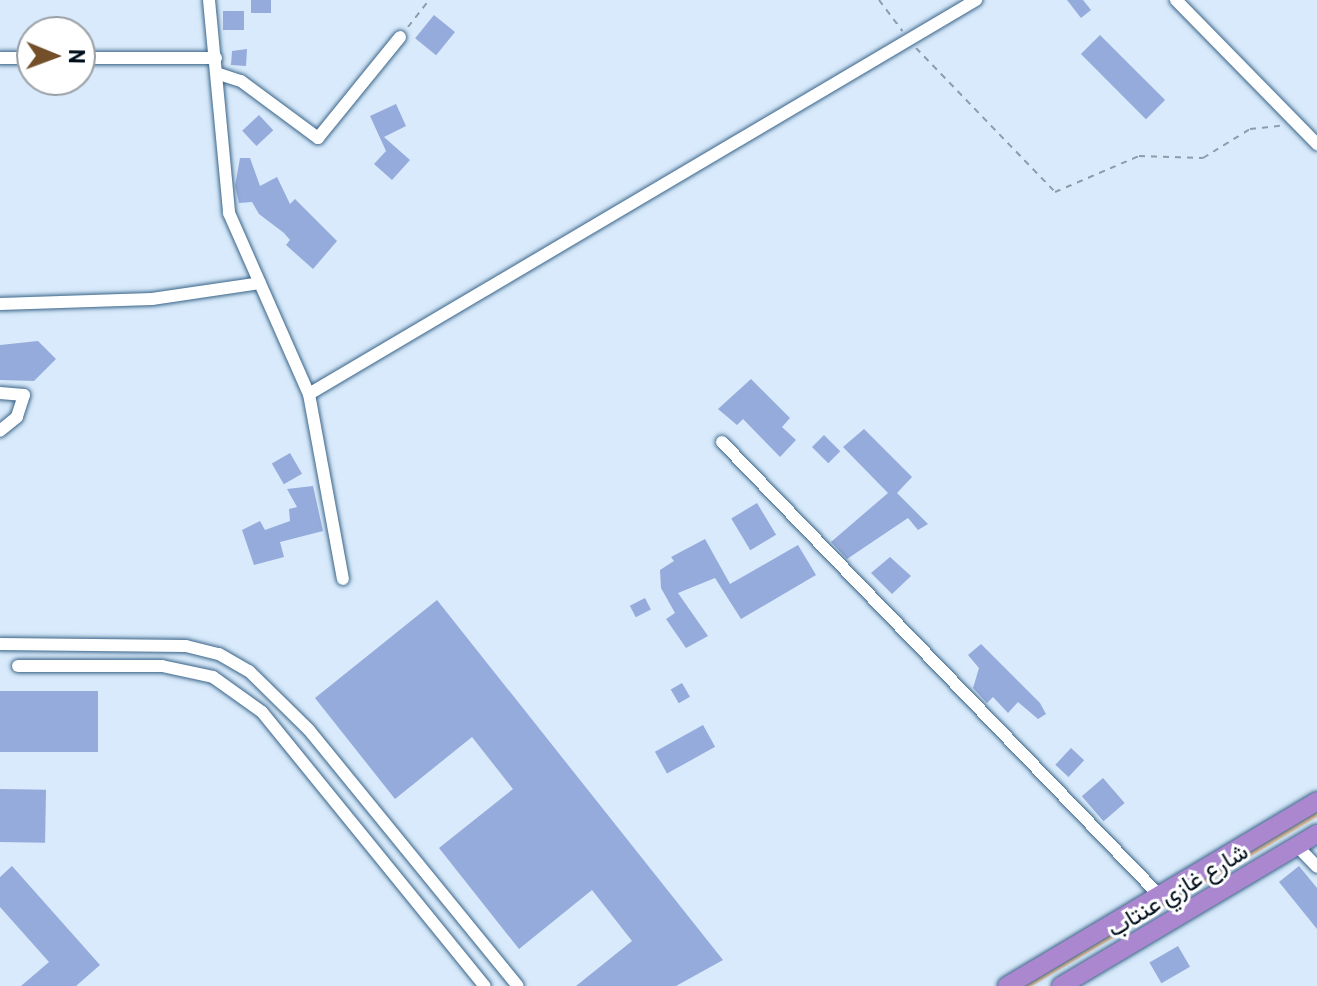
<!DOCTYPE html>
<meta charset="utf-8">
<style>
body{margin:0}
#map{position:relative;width:1317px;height:986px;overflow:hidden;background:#d8eafb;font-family:Barlow,Vazirmatn,sans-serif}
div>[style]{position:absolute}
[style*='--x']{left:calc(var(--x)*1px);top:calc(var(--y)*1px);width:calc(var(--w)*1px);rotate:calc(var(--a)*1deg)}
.green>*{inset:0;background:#fac794}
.building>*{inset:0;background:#95abdb;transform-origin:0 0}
.path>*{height:2px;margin-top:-1px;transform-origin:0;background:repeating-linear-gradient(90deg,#8c9cac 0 6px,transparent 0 12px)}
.roads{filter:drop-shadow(0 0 2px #3a6488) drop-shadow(0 0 2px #3a6488)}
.minor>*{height:12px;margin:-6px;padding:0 6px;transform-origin:6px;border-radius:6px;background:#fff}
.highway>*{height:18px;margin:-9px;padding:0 9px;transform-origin:9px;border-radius:9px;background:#aa87cf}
span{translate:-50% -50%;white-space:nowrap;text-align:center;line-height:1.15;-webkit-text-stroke:6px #fff;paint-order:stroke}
.street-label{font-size:24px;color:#010f1c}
.north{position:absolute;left:16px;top:16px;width:80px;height:80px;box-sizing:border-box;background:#fff;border:2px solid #999fa4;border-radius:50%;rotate:91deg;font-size:22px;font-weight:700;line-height:32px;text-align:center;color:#010f1c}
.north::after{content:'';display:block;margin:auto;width:28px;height:36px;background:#74502a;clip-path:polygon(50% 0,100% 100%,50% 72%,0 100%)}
</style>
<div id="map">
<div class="green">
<i style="clip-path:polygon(1317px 808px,1317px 817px,1032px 986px,1020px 986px)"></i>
</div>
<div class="building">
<i style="left:251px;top:0;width:20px;height:13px"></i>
<i style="clip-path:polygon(1067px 0,1083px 0,1091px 10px,1081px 18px)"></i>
<i style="left:223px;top:11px;width:21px;height:19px"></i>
<i style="left:434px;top:15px;width:27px;height:30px;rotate:39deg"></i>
<i style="left:1100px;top:35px;width:92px;height:27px;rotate:45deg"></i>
<i style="clip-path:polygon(247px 49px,246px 66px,231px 65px,232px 51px)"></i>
<i style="clip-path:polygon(396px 104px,406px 126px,384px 137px,410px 160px,392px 180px,374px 164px,386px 151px,370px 116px)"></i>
<i style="left:259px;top:115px;width:21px;height:23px;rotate:47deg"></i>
<i style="clip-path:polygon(240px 158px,250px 158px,260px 186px,277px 177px,290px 204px,295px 199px,337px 241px,313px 269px,286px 245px,290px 240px,284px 233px,259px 214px,252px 202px,239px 203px,235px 186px)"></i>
<i style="clip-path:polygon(38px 341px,56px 359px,34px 381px,0 380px,0 345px)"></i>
<i style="clip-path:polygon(751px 379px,790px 418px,782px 427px,796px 440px,780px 457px,743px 419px,737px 425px,718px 409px)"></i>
<i style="clip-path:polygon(864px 429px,912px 477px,897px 493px,928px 524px,918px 530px,908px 518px,847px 559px,831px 542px,888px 493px,843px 447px)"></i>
<i style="left:824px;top:435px;width:23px;height:17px;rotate:45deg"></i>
<i style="left:290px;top:453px;width:24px;height:21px;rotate:60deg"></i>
<i style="clip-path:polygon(313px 486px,323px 531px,280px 542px,284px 557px,254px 565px,242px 530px,260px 521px,265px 530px,290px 521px,289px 509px,297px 507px,287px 489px)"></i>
<i style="left:757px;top:503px;width:37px;height:30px;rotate:59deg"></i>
<i style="clip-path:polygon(705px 539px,730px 584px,798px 545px,816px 575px,741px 619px,715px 578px,678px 593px,708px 636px,686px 648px,666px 619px,675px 613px,661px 588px,660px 570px,674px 561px,671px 557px)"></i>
<i style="clip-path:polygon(890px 557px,911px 576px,892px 594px,871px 573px)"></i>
<i style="left:645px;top:598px;width:13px;height:17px;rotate:63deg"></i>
<i style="clip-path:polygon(437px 600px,723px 960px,676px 986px,576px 986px,632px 941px,592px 890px,519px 949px,439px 848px,513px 789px,472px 737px,395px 799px,315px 698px)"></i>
<i style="clip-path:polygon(981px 644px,1040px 703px,1046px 714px,1038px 719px,1018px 702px,1008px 713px,993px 697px,987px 703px,973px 688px,979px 668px,968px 655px)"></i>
<i style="left:682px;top:683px;width:16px;height:13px;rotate:60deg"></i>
<i style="left:0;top:691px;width:98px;height:61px"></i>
<i style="left:703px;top:725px;width:25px;height:55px;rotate:61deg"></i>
<i style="left:1071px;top:748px;width:18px;height:23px;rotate:43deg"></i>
<i style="left:1103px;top:778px;width:33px;height:28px;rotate:49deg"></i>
<i style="left:0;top:789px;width:46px;height:53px;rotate:1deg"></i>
<i style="clip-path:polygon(12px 866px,100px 965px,76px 986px,21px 986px,49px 962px,0 907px,0 877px)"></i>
<i style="clip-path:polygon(1299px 866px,1317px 888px,1317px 929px,1279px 882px)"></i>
<i style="left:1178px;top:946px;width:24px;height:33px;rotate:60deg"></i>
</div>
<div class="path">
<i style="--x:879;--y:0;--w:39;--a:53"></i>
<i style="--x:408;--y:27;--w:34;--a:-52"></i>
<i style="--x:916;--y:48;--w:200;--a:46"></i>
<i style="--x:1055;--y:192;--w:91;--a:-23.2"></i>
<i style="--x:1139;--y:156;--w:64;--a:1.8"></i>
<i style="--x:1203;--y:158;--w:55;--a:-31.7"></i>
<i style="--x:1250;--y:129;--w:30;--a:-6"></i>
</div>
<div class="roads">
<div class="minor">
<i style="--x:209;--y:0;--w:214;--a:84.6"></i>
<i style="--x:229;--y:213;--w:198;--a:66.2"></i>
<i style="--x:309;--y:394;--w:188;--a:79.6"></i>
<i style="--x:1176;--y:0;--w:202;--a:45.6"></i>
<i style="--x:0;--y:58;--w:32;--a:0"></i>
<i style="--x:80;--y:58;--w:136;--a:0"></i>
<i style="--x:219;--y:74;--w:23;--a:18"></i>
<i style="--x:241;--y:81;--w:96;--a:36.5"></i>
<i style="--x:318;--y:138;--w:130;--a:-50.9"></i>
<i style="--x:0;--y:304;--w:152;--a:-1.9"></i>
<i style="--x:152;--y:299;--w:109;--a:-8.4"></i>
<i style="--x:0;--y:393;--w:24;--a:5"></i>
<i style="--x:24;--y:395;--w:23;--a:108"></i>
<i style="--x:17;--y:417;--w:22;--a:141"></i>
<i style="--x:309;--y:394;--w:775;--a:-30.57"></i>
<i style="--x:722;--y:442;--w:628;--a:46.03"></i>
<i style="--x:0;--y:644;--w:186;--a:0.6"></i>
<i style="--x:186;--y:646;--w:34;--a:14"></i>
<i style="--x:219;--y:654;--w:34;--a:30"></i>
<i style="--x:249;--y:671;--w:84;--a:44.5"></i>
<i style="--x:309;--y:730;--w:330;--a:50.8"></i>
<i style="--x:18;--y:666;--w:144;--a:0"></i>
<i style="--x:162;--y:666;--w:52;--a:12.2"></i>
<i style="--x:213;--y:677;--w:60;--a:35.5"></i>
<i style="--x:262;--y:712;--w:353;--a:50.9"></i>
<i style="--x:1297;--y:846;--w:29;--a:46"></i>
</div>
<div class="highway">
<i style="--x:1007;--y:986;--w:361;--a:-30.8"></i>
<i style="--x:1061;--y:986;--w:298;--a:-30.7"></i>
</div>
</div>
<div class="street-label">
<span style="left:1177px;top:889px;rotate:-31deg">شارع غازي عنتاب</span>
</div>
<div class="north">N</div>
</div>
